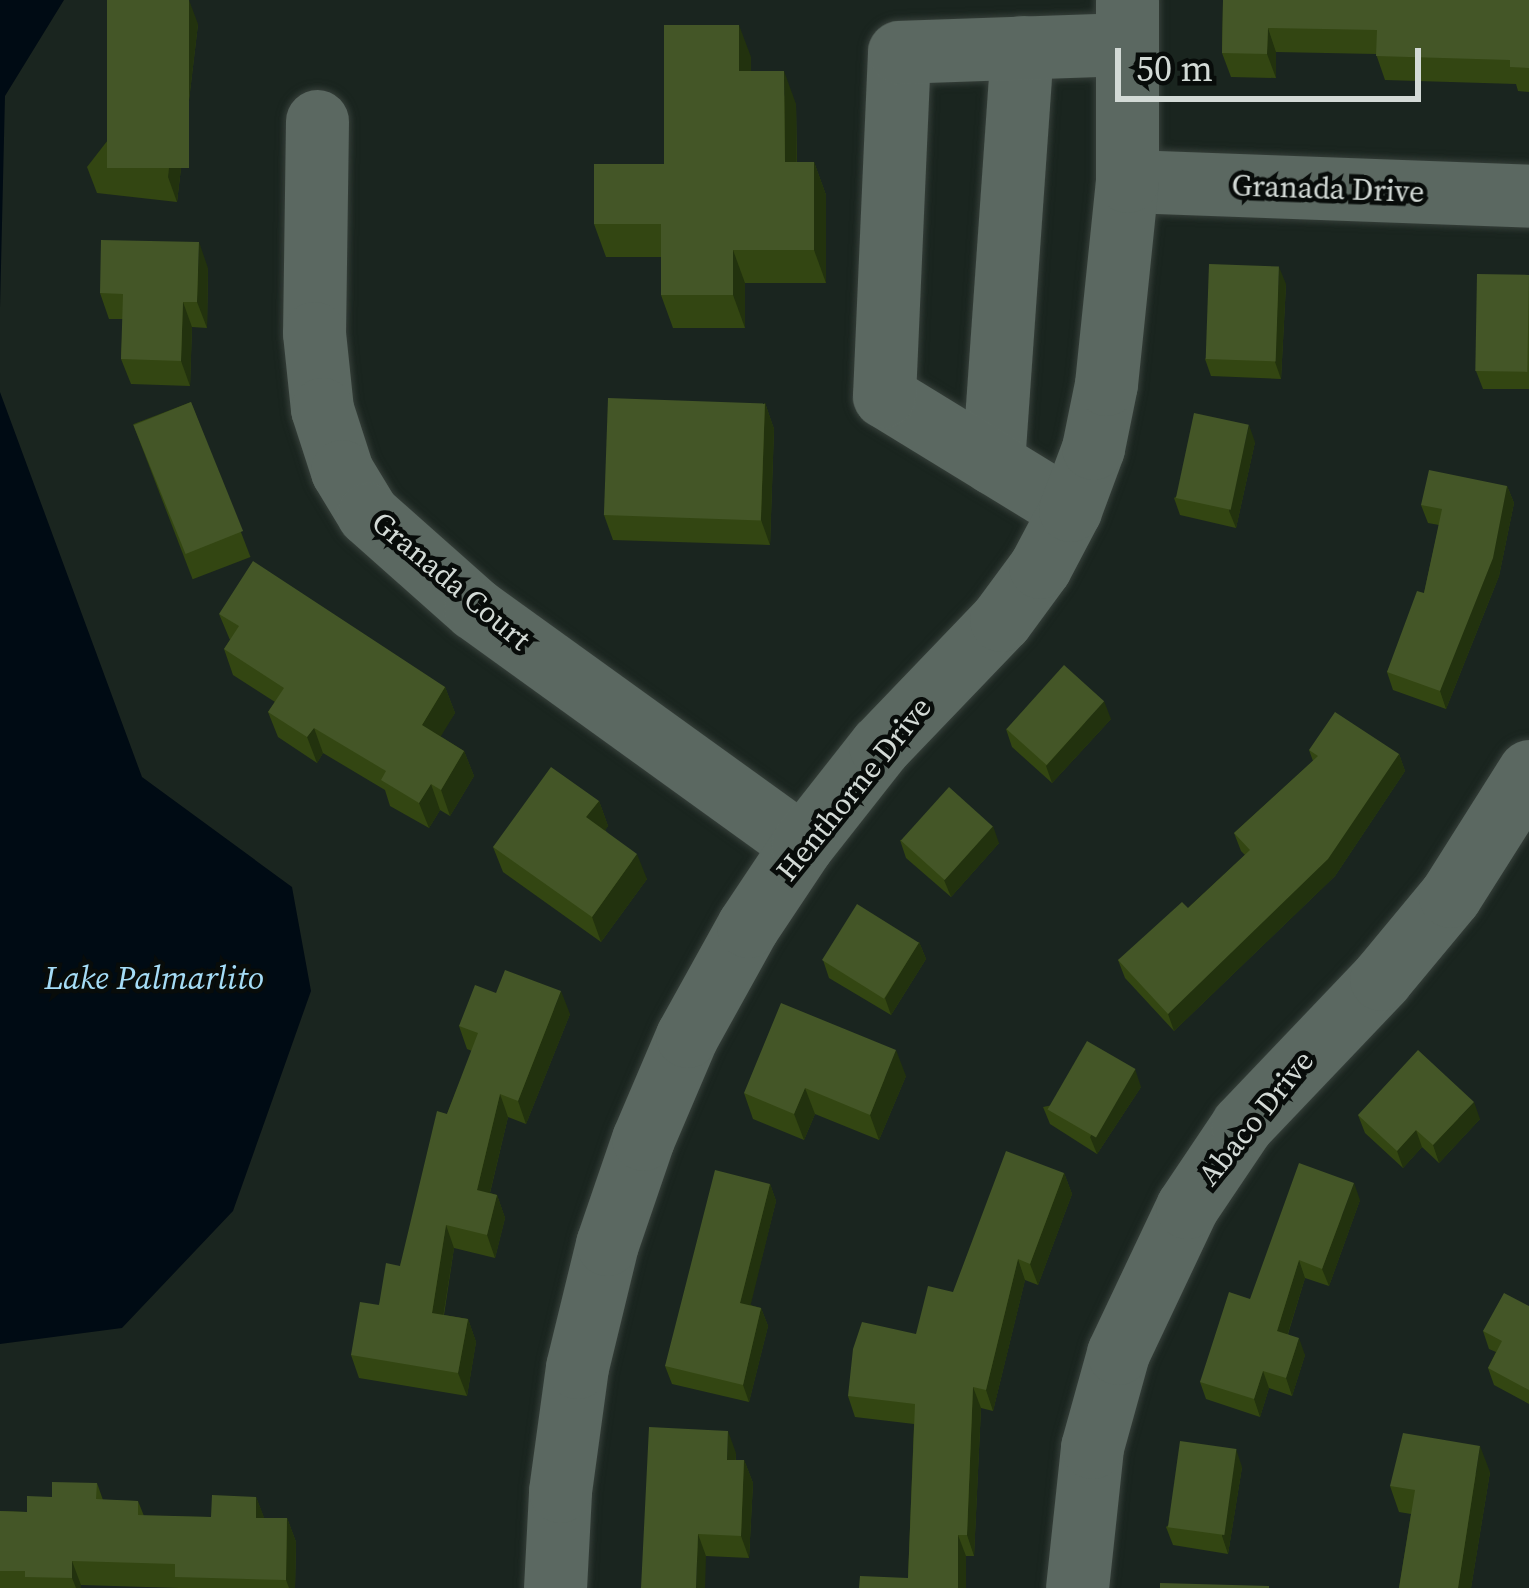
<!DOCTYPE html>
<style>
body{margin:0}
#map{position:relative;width:1529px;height:1588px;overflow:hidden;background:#1a251f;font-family:"Source Serif 4",serif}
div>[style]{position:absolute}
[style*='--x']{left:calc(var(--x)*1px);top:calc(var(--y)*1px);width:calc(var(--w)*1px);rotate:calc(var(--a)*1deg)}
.water>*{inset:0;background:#000b14}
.roads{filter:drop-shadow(0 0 3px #363f3a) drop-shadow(0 0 3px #363f3a)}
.minor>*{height:63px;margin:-31.5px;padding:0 31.5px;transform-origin:31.5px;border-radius:31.5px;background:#5b6861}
.wall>*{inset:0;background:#334612;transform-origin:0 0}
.shaded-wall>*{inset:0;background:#22320e}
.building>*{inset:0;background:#445627;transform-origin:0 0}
span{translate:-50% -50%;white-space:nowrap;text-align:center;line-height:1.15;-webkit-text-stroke:9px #080c0a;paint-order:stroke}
.street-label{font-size:30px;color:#d3dad6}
.water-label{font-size:33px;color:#a5dcf6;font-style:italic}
.scale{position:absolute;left:1115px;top:48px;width:306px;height:54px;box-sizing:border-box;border:6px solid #d3dad6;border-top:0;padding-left:15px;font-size:36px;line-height:42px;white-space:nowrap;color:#d3dad6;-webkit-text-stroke:9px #080c0a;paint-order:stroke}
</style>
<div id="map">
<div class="water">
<i style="clip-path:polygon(0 0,64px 0,5px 96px,0 309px)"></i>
<i style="clip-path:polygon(0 392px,142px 777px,292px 887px,311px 991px,233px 1211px,122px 1328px,0 1344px)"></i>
</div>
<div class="roads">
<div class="minor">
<i style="--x:317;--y:121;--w:212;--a:90.8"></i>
<i style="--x:314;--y:333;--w:76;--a:84"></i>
<i style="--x:322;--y:409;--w:65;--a:72.1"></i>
<i style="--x:342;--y:471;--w:50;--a:58.8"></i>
<i style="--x:368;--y:514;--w:143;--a:41.6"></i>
<i style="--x:475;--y:609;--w:403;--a:35.8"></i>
<i style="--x:1127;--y:181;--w:402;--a:2.1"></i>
<i style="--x:993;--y:463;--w:417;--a:-86"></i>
<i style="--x:1070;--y:510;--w:218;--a:-148.5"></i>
<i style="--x:884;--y:396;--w:344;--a:-87.5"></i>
<i style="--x:899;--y:52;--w:225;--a:-2"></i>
<i style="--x:555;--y:1588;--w:97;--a:-87"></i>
<i style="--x:560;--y:1491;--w:125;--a:-82.2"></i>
<i style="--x:577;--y:1367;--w:127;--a:-76.3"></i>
<i style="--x:607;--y:1244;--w:111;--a:-71.1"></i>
<i style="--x:643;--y:1139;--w:112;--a:-66.9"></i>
<i style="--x:687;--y:1036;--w:126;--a:-61"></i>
<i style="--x:748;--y:926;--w:97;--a:-56.3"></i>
<i style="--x:802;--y:845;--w:126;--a:-51.8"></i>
<i style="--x:880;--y:746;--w:175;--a:-46.2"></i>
<i style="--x:1001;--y:620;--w:66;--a:-53.7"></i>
<i style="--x:1040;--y:567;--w:64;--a:-62.2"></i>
<i style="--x:1070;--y:510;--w:66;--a:-69.6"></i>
<i style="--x:1093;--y:448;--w:65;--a:-78.5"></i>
<i style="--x:1106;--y:384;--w:204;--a:-84.1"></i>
<i style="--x:1127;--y:181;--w:181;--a:-90"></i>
<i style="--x:1077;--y:1588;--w:142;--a:-83.9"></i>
<i style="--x:1092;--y:1447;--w:98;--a:-74.5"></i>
<i style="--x:1118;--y:1353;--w:161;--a:-64.7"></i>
<i style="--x:1187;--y:1207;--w:99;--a:-56.1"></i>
<i style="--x:1242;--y:1125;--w:202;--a:-46.4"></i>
<i style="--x:1381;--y:979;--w:108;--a:-50.3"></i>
<i style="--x:1450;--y:896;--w:148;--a:-57.7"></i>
</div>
</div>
<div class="wall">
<i style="clip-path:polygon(1223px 0,1529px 0,1529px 92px,1518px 91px,1516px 84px,1385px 80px,1376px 54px,1276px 52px,1276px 78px,1231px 77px,1222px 53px)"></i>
<i style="clip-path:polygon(198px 24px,177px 202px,97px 193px,87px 167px)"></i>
<i style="clip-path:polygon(751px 57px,751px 71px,796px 104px,797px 162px,814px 162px,826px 195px,826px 283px,745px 283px,745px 328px,673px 328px,661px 295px,661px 257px,606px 257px,594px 224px,664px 164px)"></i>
<i style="clip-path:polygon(208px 268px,207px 328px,192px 327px,190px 386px,131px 384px,121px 359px,123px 319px,109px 319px,100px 293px)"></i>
<i style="clip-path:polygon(1529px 275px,1529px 389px,1483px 389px,1476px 371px)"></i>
<i style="clip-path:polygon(1286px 284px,1281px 379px,1211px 376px,1205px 359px)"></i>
<i style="left:191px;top:402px;width:166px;height:62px;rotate:69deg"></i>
<i style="clip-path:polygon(765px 403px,774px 429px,770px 545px,613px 540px,604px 515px)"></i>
<i style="clip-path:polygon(1255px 442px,1236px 528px,1180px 515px,1174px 498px)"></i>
<i style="clip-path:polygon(1507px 486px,1514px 503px,1499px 576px,1446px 709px,1393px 690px,1387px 672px,1424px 593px,1439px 525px,1428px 523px,1421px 505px)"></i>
<i style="clip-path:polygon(219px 614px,445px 687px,455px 713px,440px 736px,464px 751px,474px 776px,450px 816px,440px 810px,429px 828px,390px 806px,385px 790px,323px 753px,317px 763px,278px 737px,268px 712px,275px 702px,233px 675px,224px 649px,230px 640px)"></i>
<i style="clip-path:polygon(1111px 719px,1052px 783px,1012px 747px,1006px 729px)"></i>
<i style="clip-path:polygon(1309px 750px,1399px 754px,1405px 771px,1335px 876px,1174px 1031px,1125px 978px,1118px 960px,1188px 908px,1245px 855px,1241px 851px,1234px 833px,1313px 761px)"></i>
<i style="clip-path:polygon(599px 801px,608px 826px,605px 830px,647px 879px,601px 942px,503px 872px,493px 847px)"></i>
<i style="clip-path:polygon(900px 840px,999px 843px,951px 897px,906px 858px)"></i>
<i style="clip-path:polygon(919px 942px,926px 959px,891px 1015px,829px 978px,823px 960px)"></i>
<i style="clip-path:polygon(496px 993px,570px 1014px,526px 1124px,508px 1117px,490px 1193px,497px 1195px,505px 1218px,495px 1258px,454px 1248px,444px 1315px,468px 1319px,476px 1342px,467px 1396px,359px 1378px,351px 1355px,400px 1266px,447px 1114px,472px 1051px,467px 1049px,459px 1026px)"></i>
<i style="clip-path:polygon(906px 1076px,879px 1140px,815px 1114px,804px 1140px,753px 1119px,744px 1093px)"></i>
<i style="clip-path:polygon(1141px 1087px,1097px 1154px,1050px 1124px,1043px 1107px)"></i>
<i style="clip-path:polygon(1358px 1115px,1480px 1119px,1439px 1163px,1422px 1147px,1403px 1168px,1365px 1133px)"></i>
<i style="clip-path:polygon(1064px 1173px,1072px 1194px,1038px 1285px,1025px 1280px,993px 1411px,981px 1408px,974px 1556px,966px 1556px,908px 1578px,914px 1424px,855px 1417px,848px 1396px,916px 1334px)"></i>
<i style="clip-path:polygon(770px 1184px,776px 1201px,750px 1305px,761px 1308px,768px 1326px,749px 1402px,672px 1384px,665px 1366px)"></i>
<i style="clip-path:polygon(1360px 1200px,1329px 1286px,1305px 1278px,1288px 1334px,1305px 1355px,1292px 1396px,1269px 1388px,1260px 1417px,1206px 1399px,1200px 1382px,1250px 1299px)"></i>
<i style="clip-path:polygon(1529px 1306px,1529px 1404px,1494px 1385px,1488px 1368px,1496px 1352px,1489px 1349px,1483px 1331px)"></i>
<i style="clip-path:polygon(736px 1453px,736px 1460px,744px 1460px,753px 1483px,749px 1558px,706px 1556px,641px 1588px)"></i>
<i style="clip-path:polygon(1242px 1467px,1228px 1554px,1173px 1545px,1166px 1527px)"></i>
<i style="clip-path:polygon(1490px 1472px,1471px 1588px,1399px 1588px,1411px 1514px,1399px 1512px,1390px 1486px)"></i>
<i style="clip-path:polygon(97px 1483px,103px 1500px,138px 1501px,144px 1516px,211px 1517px,256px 1497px,264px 1518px,287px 1518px,296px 1542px,295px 1588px,179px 1588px,81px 1585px,81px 1588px,0 1588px,0 1511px,27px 1512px,52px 1497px)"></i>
</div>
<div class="shaded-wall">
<i style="clip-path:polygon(189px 0,198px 24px,177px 202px,168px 177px)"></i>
<i style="clip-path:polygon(739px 25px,751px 57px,751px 104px,739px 71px)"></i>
<i style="clip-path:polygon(1268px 28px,1276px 52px,1276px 78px,1267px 54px)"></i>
<i style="clip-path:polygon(784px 71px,796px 104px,797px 195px,785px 162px)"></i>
<i style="clip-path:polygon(814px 162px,826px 195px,826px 283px,814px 250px)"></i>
<i style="clip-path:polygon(199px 242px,208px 268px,207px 328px,197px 302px)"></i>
<i style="clip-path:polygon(733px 250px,745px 283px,745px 328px,733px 295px)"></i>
<i style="clip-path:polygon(1279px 267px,1286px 284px,1281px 379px,1275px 362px)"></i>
<i style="clip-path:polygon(183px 302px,192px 327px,190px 386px,181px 361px)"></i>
<i style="clip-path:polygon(765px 403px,774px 429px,770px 545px,761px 520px)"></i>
<i style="clip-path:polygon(1249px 425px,1255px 442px,1236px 528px,1229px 511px)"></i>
<i style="clip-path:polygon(1507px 486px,1514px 503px,1499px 576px,1446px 709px,1440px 691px)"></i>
<i style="clip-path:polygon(445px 687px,455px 713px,432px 751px,422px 725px)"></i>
<i style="clip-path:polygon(1104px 701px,1111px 719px,1052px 783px,1046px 766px)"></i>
<i style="clip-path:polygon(314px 728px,323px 753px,317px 763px,307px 737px)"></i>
<i style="clip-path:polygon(464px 751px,474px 776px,450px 816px,441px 790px)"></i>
<i style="clip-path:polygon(1399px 754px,1405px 771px,1335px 876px,1174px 1031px,1168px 1014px)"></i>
<i style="clip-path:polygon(431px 784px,440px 810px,429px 828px,419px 803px)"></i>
<i style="clip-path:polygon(599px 801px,608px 826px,596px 843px,586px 817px)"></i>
<i style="clip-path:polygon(993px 826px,999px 843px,951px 897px,944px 880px)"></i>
<i style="clip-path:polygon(637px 854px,647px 879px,601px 942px,592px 917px)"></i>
<i style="clip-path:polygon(919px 942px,926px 959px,891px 1015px,885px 998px)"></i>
<i style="clip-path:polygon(561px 991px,570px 1014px,526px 1124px,518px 1101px)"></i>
<i style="clip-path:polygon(896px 1050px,906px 1076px,879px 1140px,870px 1115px)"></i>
<i style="clip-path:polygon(1135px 1069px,1141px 1087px,1097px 1154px,1090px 1137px)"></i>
<i style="clip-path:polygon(805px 1088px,815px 1114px,804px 1140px,794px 1114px)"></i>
<i style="clip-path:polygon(500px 1094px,508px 1117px,485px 1213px,477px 1190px)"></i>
<i style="clip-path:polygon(1474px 1102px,1480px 1119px,1439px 1163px,1433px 1145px)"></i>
<i style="clip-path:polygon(1416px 1130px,1422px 1147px,1403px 1168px,1397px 1151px)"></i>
<i style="clip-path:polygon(1064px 1173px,1072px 1194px,1038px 1285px,1030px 1264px)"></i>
<i style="clip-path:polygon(1354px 1183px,1360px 1200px,1329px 1286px,1322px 1269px)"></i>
<i style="clip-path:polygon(770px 1184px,776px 1201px,747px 1320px,740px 1303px)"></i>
<i style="clip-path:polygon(497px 1195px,505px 1218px,495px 1258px,487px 1235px)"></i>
<i style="clip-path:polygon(446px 1225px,454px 1248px,440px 1336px,432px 1313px)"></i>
<i style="clip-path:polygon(1018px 1259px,1025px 1280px,993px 1411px,986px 1390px)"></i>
<i style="clip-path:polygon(1299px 1260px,1305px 1278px,1283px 1349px,1277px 1331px)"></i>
<i style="clip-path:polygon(761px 1308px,768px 1326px,749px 1402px,743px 1385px)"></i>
<i style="clip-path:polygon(468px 1319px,476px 1342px,467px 1396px,458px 1373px)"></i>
<i style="clip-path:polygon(1299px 1338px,1305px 1355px,1292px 1396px,1286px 1378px)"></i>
<i style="clip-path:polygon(1263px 1371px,1269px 1388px,1260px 1417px,1254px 1399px)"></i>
<i style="clip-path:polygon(973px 1387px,981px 1408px,974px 1556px,967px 1535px)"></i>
<i style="clip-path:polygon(728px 1431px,736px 1453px,735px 1482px,727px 1460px)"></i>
<i style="clip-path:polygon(1480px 1446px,1490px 1472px,1471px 1588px,1458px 1588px)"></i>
<i style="clip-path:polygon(1236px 1449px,1242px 1467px,1228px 1554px,1222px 1536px)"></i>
<i style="clip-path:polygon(744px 1460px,753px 1483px,749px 1558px,741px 1536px)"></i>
<i style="clip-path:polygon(256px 1497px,265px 1520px,256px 1518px)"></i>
<i style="clip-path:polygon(287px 1518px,296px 1542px,295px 1588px,289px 1588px,286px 1580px)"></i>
<i style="clip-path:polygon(698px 1534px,706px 1556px,705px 1588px,696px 1588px)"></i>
<i style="clip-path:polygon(958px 1535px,966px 1556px,966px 1588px,958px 1588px)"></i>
<i style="clip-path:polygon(72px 1561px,81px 1585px,81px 1588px,76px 1588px,72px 1578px)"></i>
</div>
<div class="building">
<i style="left:107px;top:0;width:82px;height:168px"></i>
<i style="clip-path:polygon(1223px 0,1529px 0,1529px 68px,1510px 67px,1510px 60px,1376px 56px,1377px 30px,1268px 28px,1267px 54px,1222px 53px)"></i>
<i style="clip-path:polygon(664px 25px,739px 25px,739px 71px,784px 71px,785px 162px,814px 162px,814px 250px,733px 250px,733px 295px,661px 295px,661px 224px,594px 224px,594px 164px,664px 164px)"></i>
<i style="clip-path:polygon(101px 240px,199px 242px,197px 302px,183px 302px,181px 361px,121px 359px,123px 294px,100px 293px)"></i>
<i style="left:1209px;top:264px;width:70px;height:95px;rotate:2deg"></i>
<i style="left:1477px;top:274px;width:52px;height:97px;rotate:1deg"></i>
<i style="left:608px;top:398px;width:157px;height:117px;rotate:2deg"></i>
<i style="left:191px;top:402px;width:139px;height:62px;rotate:68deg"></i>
<i style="left:1194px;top:413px;width:56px;height:87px;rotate:12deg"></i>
<i style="clip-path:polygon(1429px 470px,1507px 486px,1493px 558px,1440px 691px,1387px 672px,1417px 591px,1424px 593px,1442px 509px,1421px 505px)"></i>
<i style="clip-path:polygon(253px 561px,445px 687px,422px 725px,464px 751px,441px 790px,431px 784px,419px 803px,381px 780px,386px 771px,314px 728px,307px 737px,268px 712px,284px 688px,224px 649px,239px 626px,219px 614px)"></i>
<i style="left:1064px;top:665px;width:54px;height:86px;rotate:42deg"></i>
<i style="clip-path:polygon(1335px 712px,1399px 754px,1328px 859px,1168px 1014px,1118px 960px,1182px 902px,1188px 908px,1250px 850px,1234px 833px,1318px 756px,1309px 750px)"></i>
<i style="clip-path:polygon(551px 767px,599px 801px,586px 817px,637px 854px,592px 917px,493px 847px)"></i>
<i style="left:949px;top:787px;width:59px;height:72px;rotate:42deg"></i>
<i style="left:857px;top:904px;width:73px;height:66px;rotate:32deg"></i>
<i style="clip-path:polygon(505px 970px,561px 991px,518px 1101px,500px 1094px,477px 1190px,497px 1195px,487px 1235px,446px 1225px,432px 1313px,468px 1319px,458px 1373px,351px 1355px,360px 1302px,379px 1305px,386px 1263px,400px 1266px,437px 1111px,447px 1114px,478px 1033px,459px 1026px,475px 985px,496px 993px)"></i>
<i style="clip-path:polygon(781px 1003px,896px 1050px,870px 1115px,805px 1088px,794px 1114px,744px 1093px)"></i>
<i style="left:1087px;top:1041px;width:56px;height:79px;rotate:30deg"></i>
<i style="clip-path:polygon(1418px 1050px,1474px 1102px,1433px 1145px,1416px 1130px,1397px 1151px,1358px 1115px)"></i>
<i style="clip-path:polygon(1006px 1151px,1064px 1173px,1030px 1264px,1018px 1259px,986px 1390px,973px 1387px,967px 1535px,958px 1535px,958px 1588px,859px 1588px,860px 1576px,908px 1578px,915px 1404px,848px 1396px,853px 1349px,862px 1322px,916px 1334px,928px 1286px,953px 1292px)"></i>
<i style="clip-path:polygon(1299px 1163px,1354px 1183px,1322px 1269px,1299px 1260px,1277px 1331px,1299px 1338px,1286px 1378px,1263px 1371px,1254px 1399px,1200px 1382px,1229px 1292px,1250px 1299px)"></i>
<i style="clip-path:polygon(715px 1170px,770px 1184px,740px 1303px,761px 1308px,743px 1385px,665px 1366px)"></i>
<i style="clip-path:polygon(1504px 1293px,1529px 1306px,1529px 1390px,1488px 1368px,1502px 1341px,1483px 1331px)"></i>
<i style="clip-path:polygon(649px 1427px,728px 1431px,727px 1460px,744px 1460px,741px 1536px,698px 1534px,696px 1588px,641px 1588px)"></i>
<i style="clip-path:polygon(1403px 1433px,1480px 1446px,1458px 1588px,1399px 1588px,1415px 1490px,1390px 1486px)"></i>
<i style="left:1180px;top:1441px;width:57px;height:87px;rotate:8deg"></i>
<i style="clip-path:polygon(52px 1482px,97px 1483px,96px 1499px,138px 1501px,138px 1515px,211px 1517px,212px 1495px,256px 1497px,256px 1518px,287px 1518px,286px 1580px,175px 1577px,175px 1564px,72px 1561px,72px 1578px,25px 1577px,25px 1571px,0 1571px,0 1511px,27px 1512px,27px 1496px,52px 1497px)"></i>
<i style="clip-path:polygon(1160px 1583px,1269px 1586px,1269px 1588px,1160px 1588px)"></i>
</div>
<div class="street-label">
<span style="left:1328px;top:189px;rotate:2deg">Granada Drive</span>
<span style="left:451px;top:581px;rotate:40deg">Granada Court</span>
<span style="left:854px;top:789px;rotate:-51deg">Henthorne Drive</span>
<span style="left:1256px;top:1118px;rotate:-51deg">Abaco Drive</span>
</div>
<div class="water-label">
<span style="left:154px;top:978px">Lake Palmarlito</span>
</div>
<div class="scale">50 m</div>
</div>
